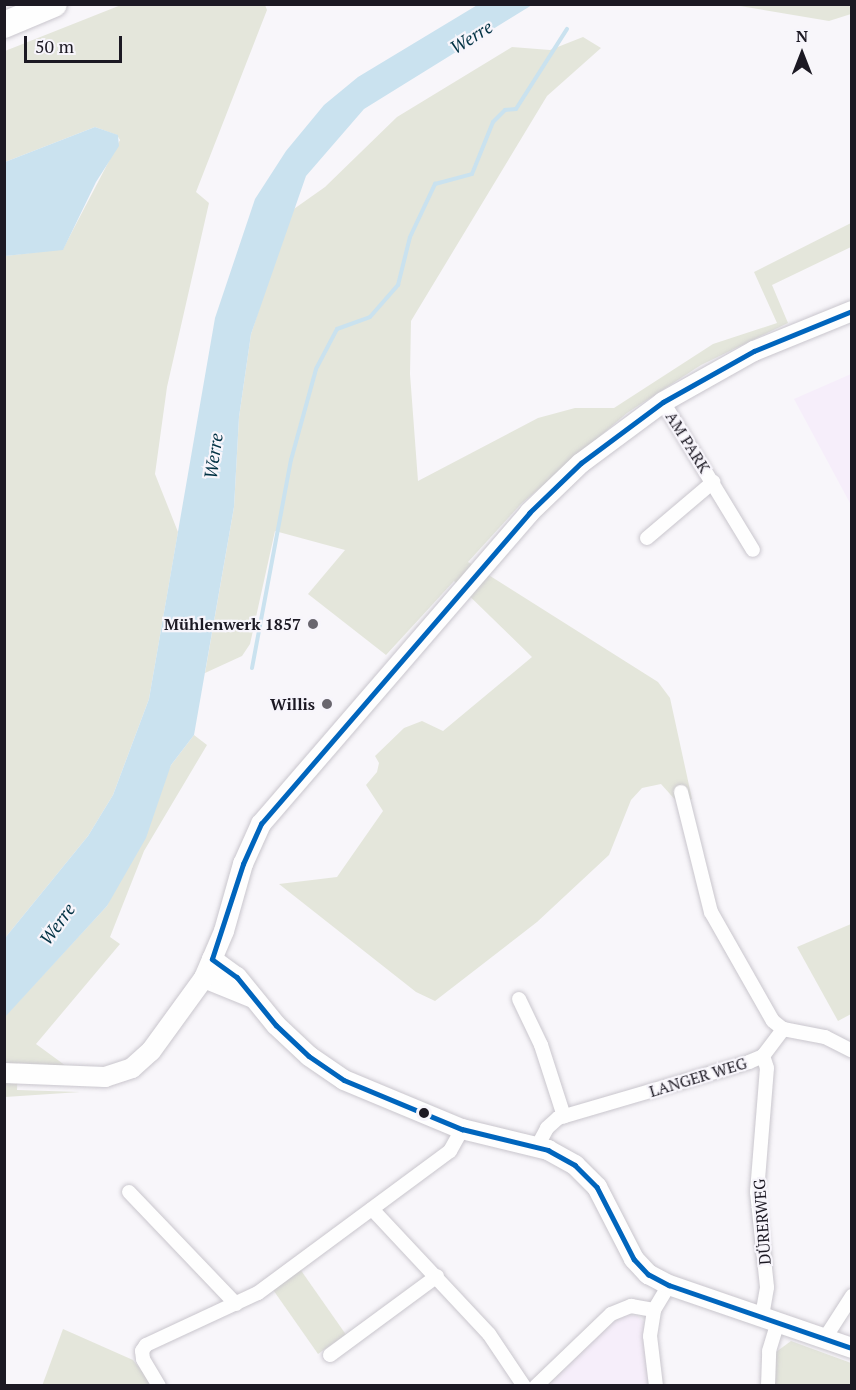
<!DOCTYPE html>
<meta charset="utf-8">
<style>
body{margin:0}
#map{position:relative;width:856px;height:1390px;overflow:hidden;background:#f8f6fa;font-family:"PT Serif",serif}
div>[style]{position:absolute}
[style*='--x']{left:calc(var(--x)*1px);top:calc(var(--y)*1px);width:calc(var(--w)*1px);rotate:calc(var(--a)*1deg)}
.industrial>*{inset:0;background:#f6eefa}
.green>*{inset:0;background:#e4e6db;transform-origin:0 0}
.water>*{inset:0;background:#cae2ef}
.stream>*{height:4px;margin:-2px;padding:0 2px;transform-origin:2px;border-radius:2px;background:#cae2ef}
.roads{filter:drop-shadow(0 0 2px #c9c6cd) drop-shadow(0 0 2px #c9c6cd)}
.street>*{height:14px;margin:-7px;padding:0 7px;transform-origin:7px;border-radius:7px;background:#fefefe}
.secondary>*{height:20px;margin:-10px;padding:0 10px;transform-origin:10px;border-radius:10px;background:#fefefe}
.highway>*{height:26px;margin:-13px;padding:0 13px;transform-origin:13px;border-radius:13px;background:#fefefe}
.bus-1>*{height:4.5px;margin:-2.25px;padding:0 2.25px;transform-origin:2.25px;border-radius:2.25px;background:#0065bd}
.dots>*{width:16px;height:16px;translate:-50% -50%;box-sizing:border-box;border:3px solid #f7f5fb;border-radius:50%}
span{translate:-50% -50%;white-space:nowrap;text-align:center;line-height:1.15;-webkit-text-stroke:4.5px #f7f5fb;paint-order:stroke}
.street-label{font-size:16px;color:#1c1923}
.poi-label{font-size:16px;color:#1c1923;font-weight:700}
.right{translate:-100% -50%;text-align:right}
.water-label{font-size:18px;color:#003143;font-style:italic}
.frame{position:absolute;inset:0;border:6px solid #1c1923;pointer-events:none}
.north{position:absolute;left:772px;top:24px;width:60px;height:60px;-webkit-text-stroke:4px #f7f5fb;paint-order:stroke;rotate:0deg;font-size:16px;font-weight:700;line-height:24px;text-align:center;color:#1c1923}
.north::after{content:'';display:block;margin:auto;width:21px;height:27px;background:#1c1923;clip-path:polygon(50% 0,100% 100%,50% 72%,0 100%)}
.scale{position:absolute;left:24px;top:36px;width:98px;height:27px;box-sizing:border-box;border:3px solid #1c1923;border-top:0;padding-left:8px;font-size:18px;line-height:21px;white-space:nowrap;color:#1c1923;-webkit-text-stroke:4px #f7f5fb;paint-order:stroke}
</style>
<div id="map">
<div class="industrial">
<i style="clip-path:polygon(851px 374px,851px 505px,794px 399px)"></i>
<i style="clip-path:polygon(626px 1315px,638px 1316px,644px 1322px,649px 1385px,548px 1386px,613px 1318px,617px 1320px)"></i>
</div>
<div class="green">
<i style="clip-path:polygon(121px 5px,265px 5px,267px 10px,196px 192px,209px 203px,167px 387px,155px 474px,178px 532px,149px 699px,113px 795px,88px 836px,5px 938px,5px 256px,63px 249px,120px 140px,117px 135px,95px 127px,5px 162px,5px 51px)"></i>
<i style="clip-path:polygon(734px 5px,851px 5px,851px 14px,829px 21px)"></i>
<i style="clip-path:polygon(583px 37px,601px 48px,547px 96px,411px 321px,410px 374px,418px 481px,538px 418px,575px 408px,614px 408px,713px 344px,777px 323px,754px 272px,851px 223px,851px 247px,772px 285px,788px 323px,701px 365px,627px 413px,521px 504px,468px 562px,658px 682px,670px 698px,692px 799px,678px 803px,661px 784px,642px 788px,631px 800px,609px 855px,537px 922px,435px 1001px,416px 992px,279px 884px,337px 877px,383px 811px,366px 785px,377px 772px,379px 763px,375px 756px,404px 728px,422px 721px,443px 731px,532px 657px,454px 581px,386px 655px,308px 594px,345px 550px,275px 531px,250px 644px,242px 656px,205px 673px,234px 507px,239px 417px,251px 334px,291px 211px,325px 187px,397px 117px,512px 47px,550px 50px)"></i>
<i style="clip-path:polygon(194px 735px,207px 745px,144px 851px,110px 937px,120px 944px,36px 1044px,66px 1066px,18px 1063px,17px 1090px,80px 1092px,5px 1097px,4px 1017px,107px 906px,171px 765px)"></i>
<i style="clip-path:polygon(851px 924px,851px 1014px,838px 1021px,797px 947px)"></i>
<i style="left:300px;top:1269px;width:80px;height:34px;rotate:55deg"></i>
<i style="clip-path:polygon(63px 1329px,133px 1360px,153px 1385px,42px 1386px)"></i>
<i style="clip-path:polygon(791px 1341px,851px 1363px,851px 1385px,771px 1386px,776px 1352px)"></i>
</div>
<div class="water">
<i style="clip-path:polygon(479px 4px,532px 5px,364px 109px,306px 176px,251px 334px,239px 417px,234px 507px,194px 735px,171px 765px,146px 838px,107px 906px,5px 1017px,5px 938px,88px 836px,113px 795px,149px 699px,215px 318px,255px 199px,286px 151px,324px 105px,358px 77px)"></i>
<i style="clip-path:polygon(95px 127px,118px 135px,119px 146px,96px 182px,63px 250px,5px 256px,5px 162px)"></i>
</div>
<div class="stream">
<i style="--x:252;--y:668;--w:212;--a:-79.4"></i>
<i style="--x:291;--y:460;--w:94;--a:-74.6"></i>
<i style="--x:316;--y:369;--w:45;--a:-62.3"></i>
<i style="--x:337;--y:329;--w:35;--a:-20"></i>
<i style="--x:370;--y:317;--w:43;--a:-48.8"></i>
<i style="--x:398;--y:285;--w:49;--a:-76"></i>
<i style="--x:410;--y:237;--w:59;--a:-64.7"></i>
<i style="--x:435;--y:184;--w:38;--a:-15"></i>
<i style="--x:472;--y:174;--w:56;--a:-68"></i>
<i style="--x:493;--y:122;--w:17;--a:-45"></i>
<i style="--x:505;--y:110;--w:11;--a:-5"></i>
<i style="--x:516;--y:109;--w:95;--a:-57.5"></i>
</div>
<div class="roads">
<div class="street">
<i style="--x:663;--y:402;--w:173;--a:58.7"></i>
<i style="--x:647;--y:538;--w:87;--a:-40.3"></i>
<i style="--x:681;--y:792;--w:124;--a:76"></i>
<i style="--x:711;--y:912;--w:125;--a:60.4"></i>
<i style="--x:773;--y:1021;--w:13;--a:39"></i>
<i style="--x:519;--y:999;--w:51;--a:64.4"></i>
<i style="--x:541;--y:1045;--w:75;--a:72.1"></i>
<i style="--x:783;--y:1029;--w:43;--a:10.8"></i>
<i style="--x:825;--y:1037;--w:30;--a:27"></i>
<i style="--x:537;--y:1147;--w:21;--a:-62"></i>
<i style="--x:547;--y:1128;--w:15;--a:-42"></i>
<i style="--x:558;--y:1118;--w:199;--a:-16.3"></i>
<i style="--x:749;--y:1062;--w:15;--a:-23"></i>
<i style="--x:763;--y:1056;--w:34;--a:-53"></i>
<i style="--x:129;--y:1192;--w:155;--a:46.3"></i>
<i style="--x:372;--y:1209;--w:171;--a:46.9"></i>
<i style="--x:489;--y:1334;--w:63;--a:56.1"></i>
<i style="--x:762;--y:1316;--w:29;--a:-80"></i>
<i style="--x:767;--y:1287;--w:96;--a:-96"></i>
<i style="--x:757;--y:1192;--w:124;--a:-85.4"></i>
<i style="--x:767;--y:1068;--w:13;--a:-108"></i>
<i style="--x:825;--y:1338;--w:50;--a:-57.3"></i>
<i style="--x:330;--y:1355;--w:133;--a:-36.4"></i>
<i style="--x:159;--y:1386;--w:31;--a:-121"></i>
<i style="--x:143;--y:1359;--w:8;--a:-97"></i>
<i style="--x:142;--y:1351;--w:7;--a:-56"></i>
<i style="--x:146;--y:1345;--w:123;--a:-24.9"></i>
<i style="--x:258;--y:1293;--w:239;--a:-36.5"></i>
<i style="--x:450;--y:1151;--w:25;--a:-61"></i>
<i style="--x:536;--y:1386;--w:104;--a:-43.8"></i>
<i style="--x:611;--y:1314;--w:22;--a:-22"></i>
<i style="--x:631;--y:1306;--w:23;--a:10"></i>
<i style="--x:656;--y:1386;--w:50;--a:-96.8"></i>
<i style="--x:650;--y:1336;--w:26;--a:-81"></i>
<i style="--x:654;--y:1310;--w:29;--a:-59"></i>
<i style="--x:768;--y:1386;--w:35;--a:-88"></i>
<i style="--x:769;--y:1351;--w:30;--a:-73"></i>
</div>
<div class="secondary">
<i style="--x:212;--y:959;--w:31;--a:36"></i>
<i style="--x:237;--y:977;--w:62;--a:50.9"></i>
<i style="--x:276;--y:1025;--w:45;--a:43.2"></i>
<i style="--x:309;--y:1056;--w:42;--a:34.4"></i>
<i style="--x:344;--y:1080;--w:128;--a:22.6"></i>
<i style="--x:462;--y:1129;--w:89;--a:13.7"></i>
<i style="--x:548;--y:1150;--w:31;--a:29"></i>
<i style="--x:575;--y:1165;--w:31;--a:45"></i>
<i style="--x:597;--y:1187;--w:81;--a:62.8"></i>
<i style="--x:634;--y:1259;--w:21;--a:47"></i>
<i style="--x:648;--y:1274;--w:24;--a:28"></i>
<i style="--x:669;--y:1285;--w:194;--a:19"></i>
<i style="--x:204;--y:978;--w:51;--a:22"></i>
<i style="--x:4;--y:1073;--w:101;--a:2.3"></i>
<i style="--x:105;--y:1077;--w:28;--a:-18"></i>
<i style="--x:132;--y:1068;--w:25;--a:-42"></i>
<i style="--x:151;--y:1051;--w:90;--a:-54"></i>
<i style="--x:204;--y:978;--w:51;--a:-66.9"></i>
<i style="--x:224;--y:931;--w:70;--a:-74.2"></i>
<i style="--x:243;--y:864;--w:44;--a:-65.8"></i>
<i style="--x:261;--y:824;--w:411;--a:-49.2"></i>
<i style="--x:529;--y:513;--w:72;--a:-43.9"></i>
<i style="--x:581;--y:463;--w:102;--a:-36.6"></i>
<i style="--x:663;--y:402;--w:104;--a:-29.3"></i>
<i style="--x:754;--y:351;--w:106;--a:-22.2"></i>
</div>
<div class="highway">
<i style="--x:4;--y:25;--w:54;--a:-22.8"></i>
</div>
</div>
<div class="bus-1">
<i style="--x:212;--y:959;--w:100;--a:-71.9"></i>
<i style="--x:243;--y:864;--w:44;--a:-65.8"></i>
<i style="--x:261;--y:824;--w:411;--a:-49.2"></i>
<i style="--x:529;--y:513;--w:72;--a:-43.9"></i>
<i style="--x:581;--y:463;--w:102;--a:-36.6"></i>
<i style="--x:663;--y:402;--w:104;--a:-29.3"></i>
<i style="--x:754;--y:351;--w:106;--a:-22.2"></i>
<i style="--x:212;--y:959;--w:31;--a:36"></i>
<i style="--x:237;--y:977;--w:62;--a:50.9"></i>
<i style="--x:276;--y:1025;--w:45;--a:43.2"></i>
<i style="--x:309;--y:1056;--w:42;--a:34.4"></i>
<i style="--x:344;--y:1080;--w:128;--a:22.6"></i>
<i style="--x:462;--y:1129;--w:89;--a:13.7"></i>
<i style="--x:548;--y:1150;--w:31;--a:29"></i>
<i style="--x:575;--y:1165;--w:31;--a:45"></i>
<i style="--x:597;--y:1187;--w:81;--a:62.8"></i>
<i style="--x:634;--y:1259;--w:21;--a:47"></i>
<i style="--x:648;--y:1274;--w:24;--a:28"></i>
<i style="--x:669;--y:1285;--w:194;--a:19"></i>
</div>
<div class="dots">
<i style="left:313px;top:624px;background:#69666e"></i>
<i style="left:327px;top:704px;background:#69666e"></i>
<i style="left:424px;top:1113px;background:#1c1923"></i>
</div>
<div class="street-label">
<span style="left:688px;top:442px;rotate:58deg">AM PARK</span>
<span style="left:698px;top:1077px;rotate:-17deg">LANGER WEG</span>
<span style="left:762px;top:1222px;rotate:-94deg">DÜRERWEG</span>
</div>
<div class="poi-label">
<span class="right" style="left:301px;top:624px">Mühlenwerk 1857</span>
<span class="right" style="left:315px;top:704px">Willis</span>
</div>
<div class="water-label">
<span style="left:471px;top:37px;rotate:-32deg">Werre</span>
<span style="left:213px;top:456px;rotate:-82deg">Werre</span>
<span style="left:57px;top:924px;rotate:-54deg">Werre</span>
</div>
<div class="frame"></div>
<div class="north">N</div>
<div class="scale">50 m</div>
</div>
